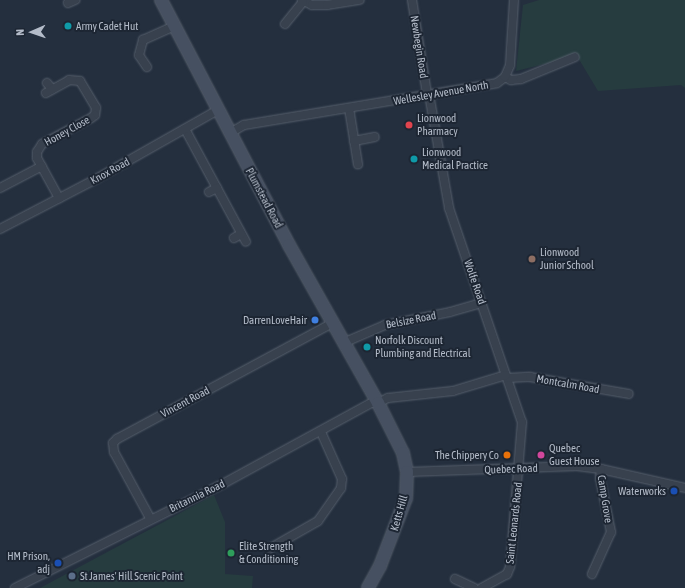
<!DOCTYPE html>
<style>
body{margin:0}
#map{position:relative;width:685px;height:588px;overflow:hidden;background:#242f3e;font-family:"Asap Condensed",sans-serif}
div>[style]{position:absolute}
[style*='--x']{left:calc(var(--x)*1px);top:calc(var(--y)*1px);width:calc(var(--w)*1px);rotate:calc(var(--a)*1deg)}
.green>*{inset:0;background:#263c3f}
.roads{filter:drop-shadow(0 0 1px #565f6c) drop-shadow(0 0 1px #565f6c)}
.street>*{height:8px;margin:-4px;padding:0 4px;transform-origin:4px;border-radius:4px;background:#38414e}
.secondary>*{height:12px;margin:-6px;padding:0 6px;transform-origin:6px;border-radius:6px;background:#465061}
.dots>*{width:11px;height:11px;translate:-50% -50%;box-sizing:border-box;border:2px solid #1d2633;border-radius:50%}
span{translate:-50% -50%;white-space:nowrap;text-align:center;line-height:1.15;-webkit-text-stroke:4px #1d2633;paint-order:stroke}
.poi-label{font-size:11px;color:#b4bcc9}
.left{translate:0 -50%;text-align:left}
.right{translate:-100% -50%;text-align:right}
.street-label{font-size:11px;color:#b4bcc9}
.north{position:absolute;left:12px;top:12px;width:40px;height:40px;-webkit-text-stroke:3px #1d2633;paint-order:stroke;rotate:268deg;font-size:11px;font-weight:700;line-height:16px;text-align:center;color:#b4bcc9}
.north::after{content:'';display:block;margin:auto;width:14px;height:18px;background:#b4bcc9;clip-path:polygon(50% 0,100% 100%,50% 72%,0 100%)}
</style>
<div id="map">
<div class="green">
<i style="clip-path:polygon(539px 0,685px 0,685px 88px,681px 85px,598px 91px,577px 56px,516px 71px,523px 5px)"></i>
<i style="clip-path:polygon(214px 495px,225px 522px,225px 574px,253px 576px,252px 588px,40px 588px)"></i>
</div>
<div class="roads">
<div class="street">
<i style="--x:302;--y:0;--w:11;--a:27"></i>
<i style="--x:312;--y:5;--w:15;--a:0"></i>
<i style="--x:327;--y:5;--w:33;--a:-9"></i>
<i style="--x:412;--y:0;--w:95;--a:80.9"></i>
<i style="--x:68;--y:3;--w:8;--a:-23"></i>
<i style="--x:285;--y:24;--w:28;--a:-51"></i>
<i style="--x:147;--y:67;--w:14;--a:-124"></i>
<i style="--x:139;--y:55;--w:16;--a:-75"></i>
<i style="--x:143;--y:40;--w:35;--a:-24"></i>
<i style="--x:505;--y:77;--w:7;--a:27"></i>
<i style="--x:511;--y:80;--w:10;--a:-6"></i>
<i style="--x:521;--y:79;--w:58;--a:-22.2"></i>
<i style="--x:47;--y:83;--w:8;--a:50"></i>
<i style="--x:46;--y:93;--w:26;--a:-29"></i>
<i style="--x:69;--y:80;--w:11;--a:5"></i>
<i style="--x:80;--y:81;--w:31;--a:59"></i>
<i style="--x:96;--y:108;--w:7;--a:98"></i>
<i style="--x:95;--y:115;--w:5;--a:143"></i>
<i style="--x:91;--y:118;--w:55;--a:152"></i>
<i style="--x:42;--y:144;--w:9;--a:122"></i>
<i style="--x:37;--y:152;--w:6;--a:90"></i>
<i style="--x:37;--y:158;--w:46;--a:61.2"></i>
<i style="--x:429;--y:94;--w:116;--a:80"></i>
<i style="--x:449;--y:208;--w:226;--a:71.2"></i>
<i style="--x:522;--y:422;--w:145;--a:94.7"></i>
<i style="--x:510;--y:567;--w:8;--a:113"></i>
<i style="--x:507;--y:574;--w:29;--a:151"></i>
<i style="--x:349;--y:108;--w:57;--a:80.9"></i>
<i style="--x:185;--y:129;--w:128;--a:61.6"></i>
<i style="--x:230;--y:133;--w:16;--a:-30"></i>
<i style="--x:244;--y:125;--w:256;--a:-9.4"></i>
<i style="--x:497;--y:83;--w:10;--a:-37"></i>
<i style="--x:505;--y:77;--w:13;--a:-67"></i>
<i style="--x:510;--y:65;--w:65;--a:-86.5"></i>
<i style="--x:354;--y:141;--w:21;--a:-11"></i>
<i style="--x:0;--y:188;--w:47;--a:-27.6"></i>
<i style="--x:209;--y:192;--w:9;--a:-27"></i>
<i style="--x:0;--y:229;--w:108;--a:-27.5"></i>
<i style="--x:96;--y:179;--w:140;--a:-29.5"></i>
<i style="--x:234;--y:238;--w:8;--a:-30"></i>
<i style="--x:343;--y:343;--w:46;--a:-23.2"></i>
<i style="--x:385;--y:325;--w:66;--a:-11.3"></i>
<i style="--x:450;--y:312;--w:33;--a:-16"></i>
<i style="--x:508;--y:378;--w:22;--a:-3"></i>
<i style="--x:530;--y:377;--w:100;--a:9.7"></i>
<i style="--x:378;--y:403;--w:11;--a:-27"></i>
<i style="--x:388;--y:398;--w:65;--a:-6.1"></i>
<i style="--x:453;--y:391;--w:55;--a:-16.8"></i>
<i style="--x:407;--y:472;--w:170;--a:-2"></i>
<i style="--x:577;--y:466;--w:24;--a:7"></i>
<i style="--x:601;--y:469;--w:86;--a:12.7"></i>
<i style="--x:150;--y:518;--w:75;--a:-118.6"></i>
<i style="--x:114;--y:452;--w:9;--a:-96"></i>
<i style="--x:113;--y:443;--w:6;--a:-45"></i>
<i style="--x:117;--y:439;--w:244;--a:-28.3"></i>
<i style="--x:269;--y:549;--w:56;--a:-29.7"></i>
<i style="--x:318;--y:521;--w:40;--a:-55.1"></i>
<i style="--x:341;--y:488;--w:9;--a:-84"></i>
<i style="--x:342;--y:479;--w:51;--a:-114.1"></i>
<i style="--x:592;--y:574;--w:46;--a:-65.7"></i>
<i style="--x:611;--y:532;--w:55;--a:-101.5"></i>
<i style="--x:600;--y:478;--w:9;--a:-84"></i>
<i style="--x:455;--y:579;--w:21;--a:25"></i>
<i style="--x:15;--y:588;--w:228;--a:-26.6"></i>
<i style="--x:219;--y:486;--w:180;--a:-28.6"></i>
</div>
<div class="secondary">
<i style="--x:161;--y:0;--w:276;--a:62.4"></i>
<i style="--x:289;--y:245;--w:181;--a:60.6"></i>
<i style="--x:378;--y:403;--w:56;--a:63.4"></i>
<i style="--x:403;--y:453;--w:19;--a:78"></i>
<i style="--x:407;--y:472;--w:26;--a:92"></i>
<i style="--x:406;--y:498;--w:73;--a:110.9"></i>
<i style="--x:380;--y:566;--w:25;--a:119"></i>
</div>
</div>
<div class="dots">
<i style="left:68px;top:26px;background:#0f9aa8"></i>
<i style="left:409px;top:125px;background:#e0444e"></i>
<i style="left:414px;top:159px;background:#0f9aa8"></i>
<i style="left:532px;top:259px;background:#8d6e63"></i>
<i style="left:315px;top:320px;background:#3f7fe0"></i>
<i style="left:367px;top:347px;background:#0f9aa8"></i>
<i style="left:507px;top:455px;background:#e8710a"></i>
<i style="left:541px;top:455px;background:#d1479c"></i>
<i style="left:674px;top:491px;background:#1a4fb4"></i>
<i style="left:231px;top:553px;background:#2e9e5b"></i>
<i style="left:58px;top:563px;background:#1a4fb4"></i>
<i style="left:72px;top:576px;background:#5c6f8a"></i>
</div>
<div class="poi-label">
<span class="left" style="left:76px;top:26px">Army Cadet Hut</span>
<span class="left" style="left:417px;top:125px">Lionwood<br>Pharmacy</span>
<span class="left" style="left:422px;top:159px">Lionwood<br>Medical Practice</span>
<span class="left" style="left:540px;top:259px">Lionwood<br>Junior School</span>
<span class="right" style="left:307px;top:320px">DarrenLoveHair</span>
<span class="left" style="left:375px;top:347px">Norfolk Discount<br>Plumbing and Electrical</span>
<span class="left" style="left:549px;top:455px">Quebec<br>Guest House</span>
<span class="right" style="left:499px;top:455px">The Chippery Co</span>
<span class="right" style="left:666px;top:491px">Waterworks</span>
<span class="left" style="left:239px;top:553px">Elite Strength<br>&amp; Conditioning</span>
<span class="right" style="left:50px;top:563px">HM Prison,<br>adj</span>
<span class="left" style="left:80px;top:576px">St James' Hill Scenic Point</span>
</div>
<div class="street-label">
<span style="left:419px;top:47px;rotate:81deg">Newbegin Road</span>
<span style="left:441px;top:93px;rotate:-10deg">Wellesley Avenue North</span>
<span style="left:67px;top:131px;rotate:-29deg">Honey Close</span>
<span style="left:110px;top:171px;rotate:-29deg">Knox Road</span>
<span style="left:264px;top:198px;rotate:62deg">Plumstead Road</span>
<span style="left:475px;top:282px;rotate:71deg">Wolfe Road</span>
<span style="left:411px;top:320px;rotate:-11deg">Belsize Road</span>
<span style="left:568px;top:384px;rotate:10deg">Montcalm Road</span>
<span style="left:185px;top:402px;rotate:-28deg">Vincent Road</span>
<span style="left:511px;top:469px;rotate:-2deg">Quebec Road</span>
<span style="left:197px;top:496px;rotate:-26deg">Britannia Road</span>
<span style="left:605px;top:499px;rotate:81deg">Camp Grove</span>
<span style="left:399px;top:513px;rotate:-74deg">Ketts Hill</span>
<span style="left:514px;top:523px;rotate:-84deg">Saint Leonards Road</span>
</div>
<div class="north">N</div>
</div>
